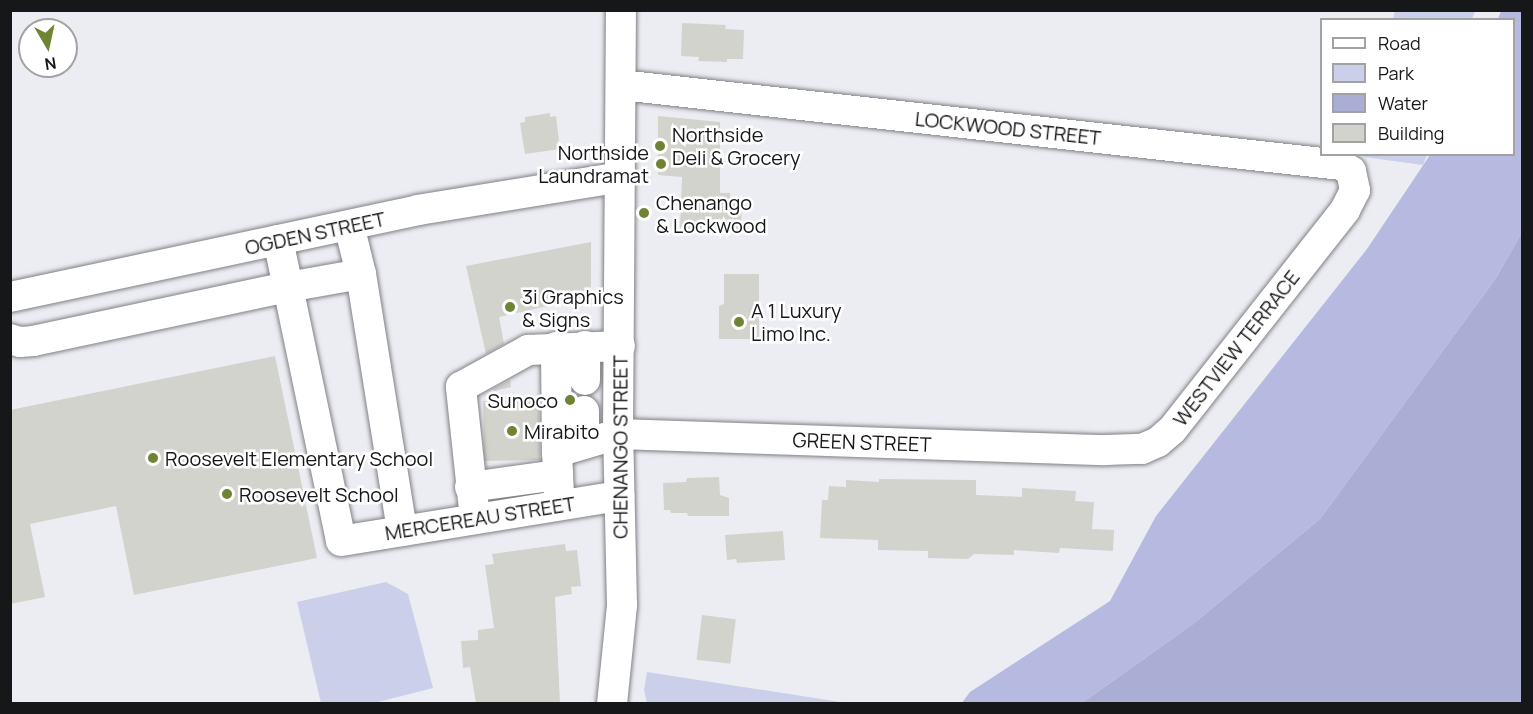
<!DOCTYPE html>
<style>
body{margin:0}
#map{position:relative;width:1533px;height:714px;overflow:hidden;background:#ecedf3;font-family:Manrope,sans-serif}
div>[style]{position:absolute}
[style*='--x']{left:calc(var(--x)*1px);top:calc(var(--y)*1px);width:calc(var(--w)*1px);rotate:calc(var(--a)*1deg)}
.green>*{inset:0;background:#cccfea}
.forest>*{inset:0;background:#b6bae0}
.water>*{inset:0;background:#aaaed4}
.building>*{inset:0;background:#d1d3cc;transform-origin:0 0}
.roads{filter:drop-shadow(0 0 2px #808086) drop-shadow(0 0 2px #808086)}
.minor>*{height:30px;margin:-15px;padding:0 15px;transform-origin:15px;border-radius:15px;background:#fff}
.dots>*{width:16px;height:16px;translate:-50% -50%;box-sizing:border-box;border:3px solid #fff;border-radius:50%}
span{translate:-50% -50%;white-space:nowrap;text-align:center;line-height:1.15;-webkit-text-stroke:5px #fff;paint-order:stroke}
.street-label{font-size:20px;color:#161719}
.poi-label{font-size:20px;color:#161719}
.left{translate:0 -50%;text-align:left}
.right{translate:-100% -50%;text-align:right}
.frame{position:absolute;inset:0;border:12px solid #161719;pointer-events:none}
.legend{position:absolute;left:1320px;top:18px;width:195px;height:138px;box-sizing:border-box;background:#fff;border:2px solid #a2a2a3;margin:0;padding:8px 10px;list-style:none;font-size:18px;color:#161719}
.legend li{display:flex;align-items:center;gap:12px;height:30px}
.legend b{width:30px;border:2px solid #a2a2a3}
.north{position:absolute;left:18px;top:18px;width:60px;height:60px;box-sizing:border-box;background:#fff;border:2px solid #a2a2a3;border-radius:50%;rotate:171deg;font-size:16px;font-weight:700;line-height:24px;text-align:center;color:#161719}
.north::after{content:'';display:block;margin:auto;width:21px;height:27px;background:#6e8334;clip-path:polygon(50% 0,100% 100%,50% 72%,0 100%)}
</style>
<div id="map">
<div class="green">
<i style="clip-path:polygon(1395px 10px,1475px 10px,1475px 11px,1472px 19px,1393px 19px)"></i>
<i style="clip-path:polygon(1365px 154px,1427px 154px,1427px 155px,1423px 165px,1364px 157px)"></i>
<i style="clip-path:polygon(386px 582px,408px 594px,433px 688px,374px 703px,321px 703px,297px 602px)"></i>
<i style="clip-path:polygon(647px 672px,847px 703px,647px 703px,644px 690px)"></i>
</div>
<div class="forest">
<i style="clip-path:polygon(1501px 11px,1522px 11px,1522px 232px,1496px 278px,1320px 519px,1193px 624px,1082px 703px,961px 704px,970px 692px,1110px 601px,1156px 516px,1367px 249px,1430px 155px,1514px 154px,1514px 20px,1498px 19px)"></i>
</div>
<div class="water">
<i style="clip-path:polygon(1522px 232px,1522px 703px,1082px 703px,1193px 624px,1320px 519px,1496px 278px)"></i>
</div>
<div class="building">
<i style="clip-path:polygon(682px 23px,726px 25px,725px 29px,744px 30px,743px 59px,727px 59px,727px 62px,698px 61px,699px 57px,681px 56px)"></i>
<i style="clip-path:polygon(550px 113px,550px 117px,556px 116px,560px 149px,525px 154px,520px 123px,525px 122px,525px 117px)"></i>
<i style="clip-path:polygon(658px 116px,720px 122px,720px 193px,730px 193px,730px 198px,742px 198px,741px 230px,729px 229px,729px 232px,680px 228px,682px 177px,658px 175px)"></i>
<i style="clip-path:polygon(591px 242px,591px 296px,499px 317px,504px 344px,486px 354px,466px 266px)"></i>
<i style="clip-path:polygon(724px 274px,759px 274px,759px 339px,719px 339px,719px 306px,724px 304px)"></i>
<i style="clip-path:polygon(275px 356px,317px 558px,134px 595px,116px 506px,30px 524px,45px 597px,10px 604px,10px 410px)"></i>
<i style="clip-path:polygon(510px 380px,511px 387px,494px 391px,493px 389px)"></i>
<i style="left:539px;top:400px;width:60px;height:56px;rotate:89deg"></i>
<i style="clip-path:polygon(719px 477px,720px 495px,729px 498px,729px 516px,688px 516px,687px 513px,671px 513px,670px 510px,664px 510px,663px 483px,686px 482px,687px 478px)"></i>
<i style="clip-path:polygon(879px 479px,976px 480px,976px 495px,1022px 497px,1022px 488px,1076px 491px,1075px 501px,1094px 502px,1092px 529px,1114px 530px,1113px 551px,1060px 548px,1059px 553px,1014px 550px,1014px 555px,974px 554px,968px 559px,928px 558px,928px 551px,878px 550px,878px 540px,820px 538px,822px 500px,828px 500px,829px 486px,846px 487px,846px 480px,879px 482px)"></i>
<i style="clip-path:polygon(783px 531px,785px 560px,737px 563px,736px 559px,727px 560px,725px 535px)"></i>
<i style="clip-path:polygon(565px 544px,566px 551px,577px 550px,581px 586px,571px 587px,572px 594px,555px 597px,560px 704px,476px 704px,470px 667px,463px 668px,461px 641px,478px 640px,478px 630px,494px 628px,485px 565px,494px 564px,492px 554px)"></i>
<i style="left:702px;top:615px;width:34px;height:45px;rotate:7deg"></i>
</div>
<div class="roads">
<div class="minor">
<i style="--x:278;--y:240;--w:48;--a:78"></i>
<i style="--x:288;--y:287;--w:74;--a:-10.1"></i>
<i style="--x:361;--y:274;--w:50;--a:-103.8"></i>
<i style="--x:361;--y:274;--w:260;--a:80.9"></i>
<i style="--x:10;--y:297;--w:417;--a:-12"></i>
<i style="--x:418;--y:210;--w:206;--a:-9.2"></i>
<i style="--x:10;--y:339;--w:10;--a:17"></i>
<i style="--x:20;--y:342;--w:13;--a:-4"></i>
<i style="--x:33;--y:341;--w:261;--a:-12"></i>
<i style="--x:288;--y:287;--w:259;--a:78.2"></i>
<i style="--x:341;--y:541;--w:282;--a:-9.2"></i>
<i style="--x:556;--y:347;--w:105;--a:89.5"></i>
<i style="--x:585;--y:380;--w:34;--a:-90"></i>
<i style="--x:584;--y:444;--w:33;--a:-90"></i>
<i style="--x:558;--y:475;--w:23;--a:-92"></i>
<i style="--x:557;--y:452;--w:64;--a:-16.4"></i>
<i style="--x:618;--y:434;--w:487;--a:1.9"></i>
<i style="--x:1105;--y:450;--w:37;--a:-2"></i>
<i style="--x:1142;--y:449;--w:17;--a:-24"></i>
<i style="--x:1158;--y:442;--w:18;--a:-41"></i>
<i style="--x:1172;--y:430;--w:280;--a:-51.8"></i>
<i style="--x:1345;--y:210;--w:22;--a:-63"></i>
<i style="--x:1355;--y:190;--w:19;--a:-102"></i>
<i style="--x:1351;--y:171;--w:12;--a:-149"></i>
<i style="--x:1341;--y:165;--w:724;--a:-173.66"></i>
<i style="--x:470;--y:487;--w:89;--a:-7.8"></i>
<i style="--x:558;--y:475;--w:19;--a:87"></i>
<i style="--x:475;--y:519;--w:133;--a:-96.1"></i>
<i style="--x:461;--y:387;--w:77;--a:-28.9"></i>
<i style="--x:528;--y:350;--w:92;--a:-2.5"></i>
<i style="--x:612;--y:704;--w:100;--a:-84.2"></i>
<i style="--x:622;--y:605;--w:171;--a:-91.3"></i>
<i style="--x:618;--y:434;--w:424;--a:-89.6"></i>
</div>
</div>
<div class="dots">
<i style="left:660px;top:146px;background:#6e8334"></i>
<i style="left:661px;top:164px;background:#6e8334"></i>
<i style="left:644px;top:213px;background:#6e8334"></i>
<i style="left:510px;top:307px;background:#6e8334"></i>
<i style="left:739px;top:322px;background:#6e8334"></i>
<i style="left:570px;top:400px;background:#6e8334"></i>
<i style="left:512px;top:431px;background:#6e8334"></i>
<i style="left:153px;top:458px;background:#6e8334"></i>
<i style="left:227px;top:494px;background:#6e8334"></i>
</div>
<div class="street-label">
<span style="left:1008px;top:128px;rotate:6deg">LOCKWOOD STREET</span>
<span style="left:315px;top:233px;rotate:-12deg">OGDEN STREET</span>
<span style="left:1236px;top:348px;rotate:-52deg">WESTVIEW TERRACE</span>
<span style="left:862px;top:442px;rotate:2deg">GREEN STREET</span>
<span style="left:620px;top:447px;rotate:-90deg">CHENANGO STREET</span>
<span style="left:480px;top:518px;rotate:-9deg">MERCEREAU STREET</span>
</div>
<div class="poi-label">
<span class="left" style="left:672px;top:146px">Northside<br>Deli &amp; Grocery</span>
<span class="right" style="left:649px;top:164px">Northside<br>Laundramat</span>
<span class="left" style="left:656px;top:214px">Chenango<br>&amp; Lockwood</span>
<span class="left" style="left:522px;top:308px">3i Graphics<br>&amp; Signs</span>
<span class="left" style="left:751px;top:322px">A 1 Luxury<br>Limo Inc.</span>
<span class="right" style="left:558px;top:400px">Sunoco</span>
<span class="left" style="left:524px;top:431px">Mirabito</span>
<span class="left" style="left:165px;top:458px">Roosevelt Elementary School</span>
<span class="left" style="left:239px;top:494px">Roosevelt School</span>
</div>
<div class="frame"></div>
<ul class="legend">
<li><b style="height:8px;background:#fff"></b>Road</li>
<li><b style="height:16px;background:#cccfea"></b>Park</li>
<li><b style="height:16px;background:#aaaed4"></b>Water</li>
<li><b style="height:16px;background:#d1d3cc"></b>Building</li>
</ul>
<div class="north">N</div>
</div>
